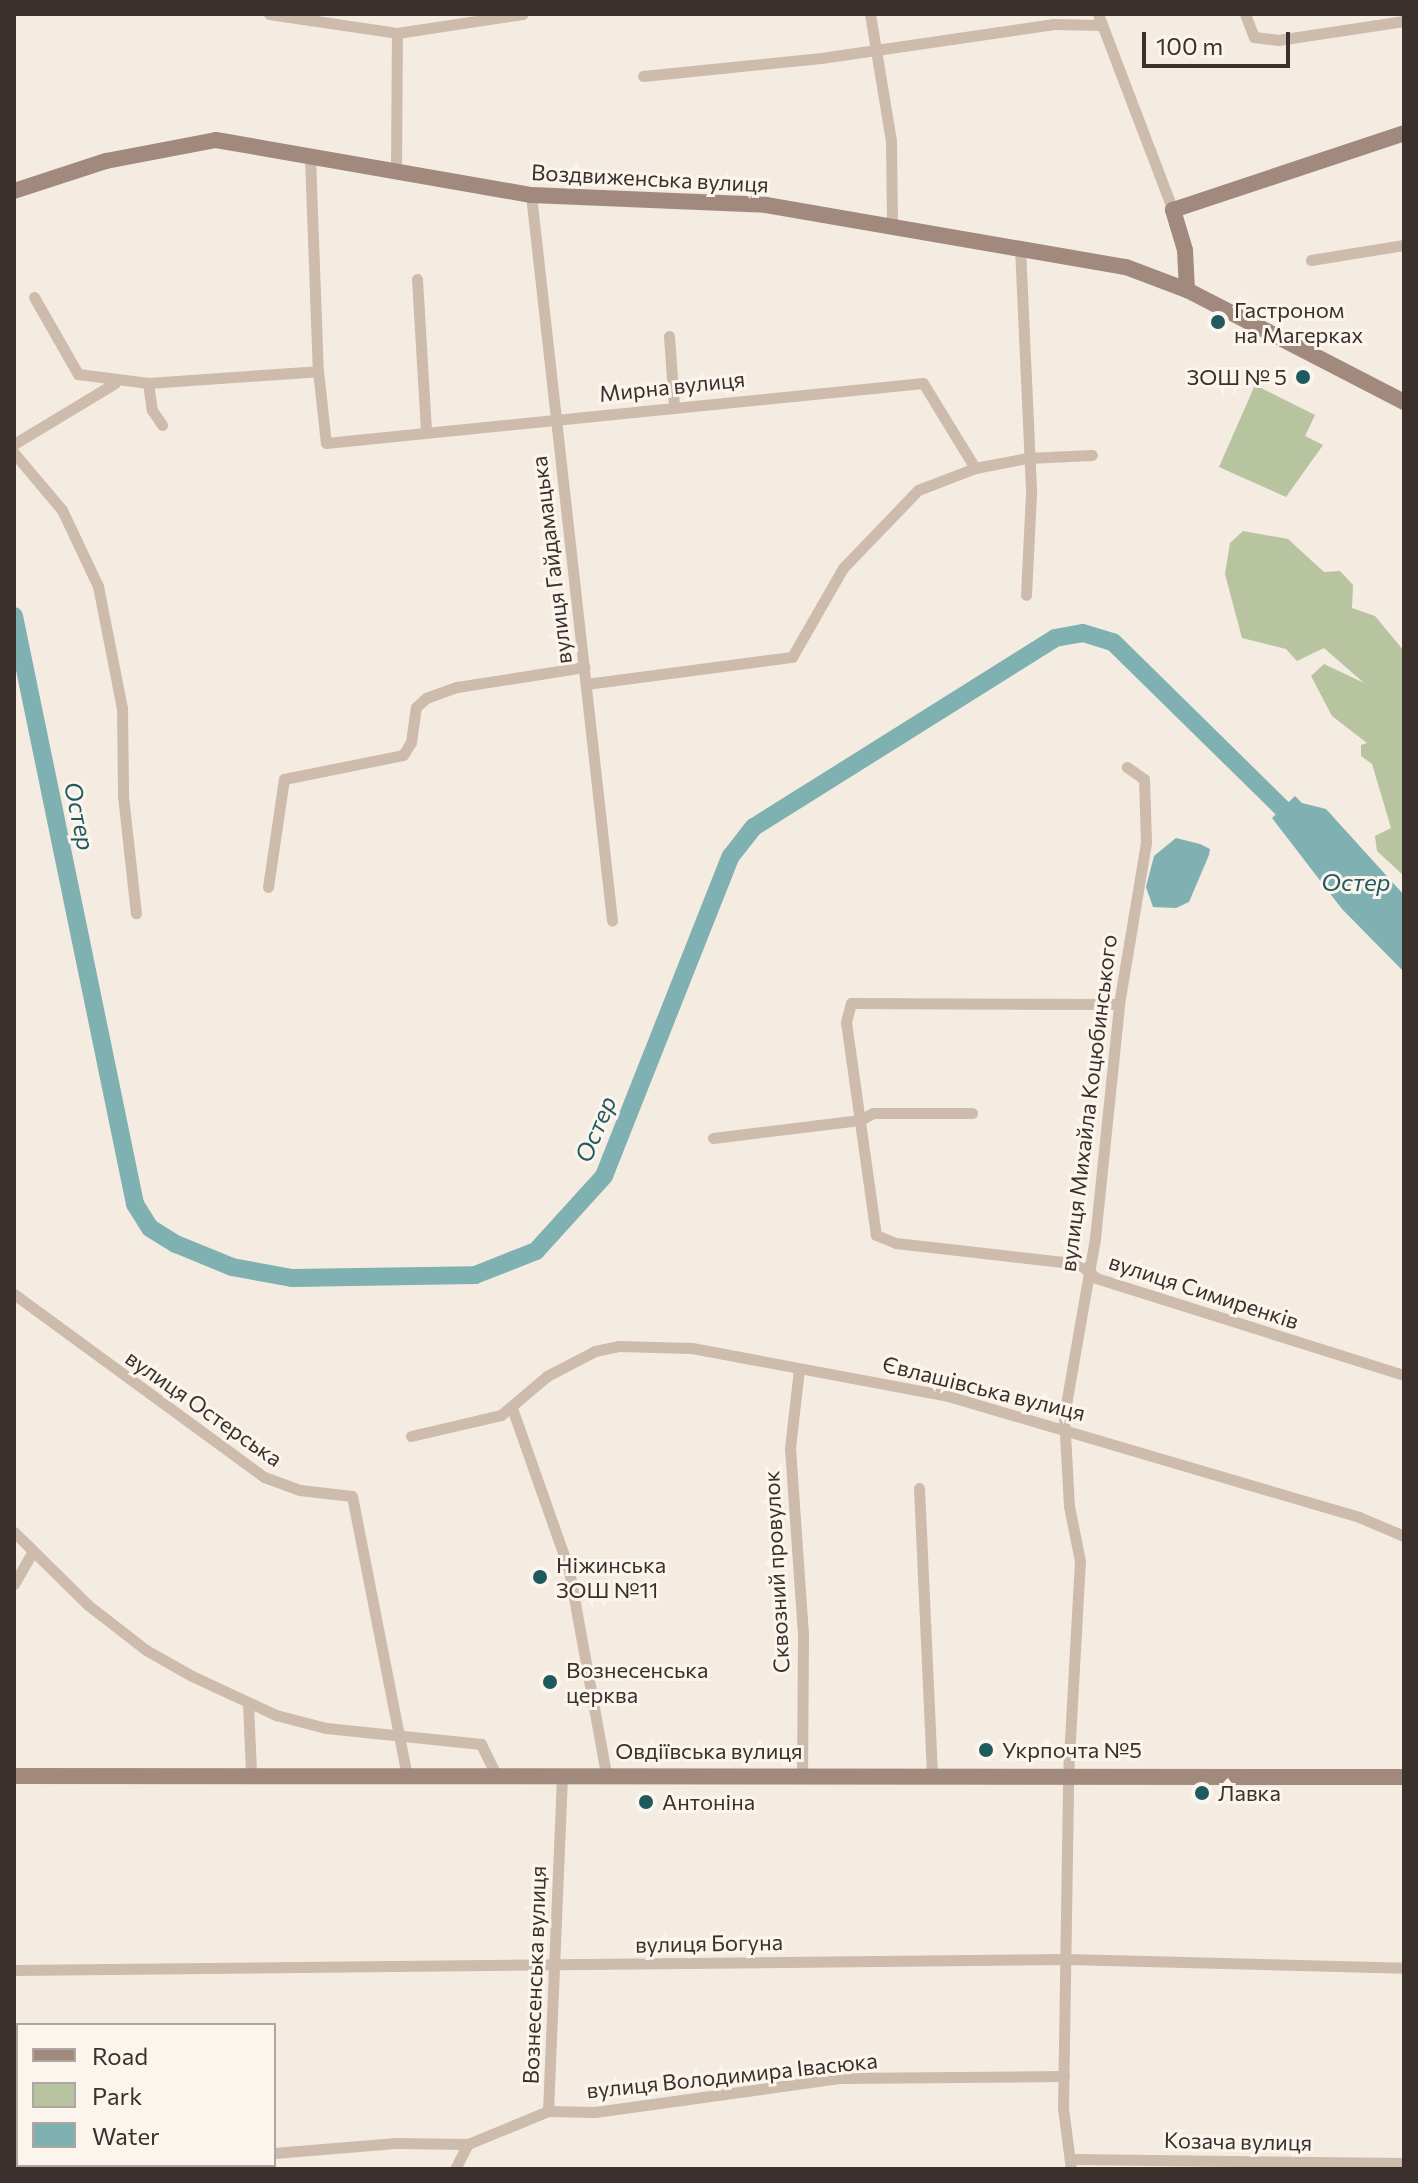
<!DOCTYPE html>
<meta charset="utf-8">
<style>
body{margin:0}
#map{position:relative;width:1418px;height:2183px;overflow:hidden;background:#f4ebe1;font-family:Commissioner,sans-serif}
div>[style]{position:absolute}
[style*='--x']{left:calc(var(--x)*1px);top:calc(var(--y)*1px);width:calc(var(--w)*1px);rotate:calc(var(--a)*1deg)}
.green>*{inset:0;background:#b8c4a0}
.water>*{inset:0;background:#7fb0b2}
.river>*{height:18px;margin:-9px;padding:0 9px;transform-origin:9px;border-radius:9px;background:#7fb0b2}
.street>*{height:11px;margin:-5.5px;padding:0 5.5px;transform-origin:5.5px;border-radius:5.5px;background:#cdbbac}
.secondary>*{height:16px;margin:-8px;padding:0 8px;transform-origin:8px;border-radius:8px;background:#a18a7d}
.dots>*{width:22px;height:22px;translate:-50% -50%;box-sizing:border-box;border:4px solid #fbf5ee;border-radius:50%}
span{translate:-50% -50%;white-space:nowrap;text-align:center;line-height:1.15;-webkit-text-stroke:6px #fbf5ee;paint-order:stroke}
.street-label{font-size:22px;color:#3b302b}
.poi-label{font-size:22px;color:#3b302b}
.left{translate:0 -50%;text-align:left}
.right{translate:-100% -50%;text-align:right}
.water-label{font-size:24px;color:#1f5a5e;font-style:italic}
.frame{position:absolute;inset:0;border:16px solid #3b302b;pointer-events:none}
.legend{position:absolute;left:16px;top:2023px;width:260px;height:144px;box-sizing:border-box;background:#fbf5ee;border:2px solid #aea6a0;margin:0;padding:10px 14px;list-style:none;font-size:24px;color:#3b302b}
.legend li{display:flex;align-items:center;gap:16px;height:40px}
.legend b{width:40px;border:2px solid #aea6a0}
.scale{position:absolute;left:1142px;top:32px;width:148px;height:36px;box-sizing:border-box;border:4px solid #3b302b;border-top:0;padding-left:10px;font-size:24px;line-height:28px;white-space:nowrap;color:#3b302b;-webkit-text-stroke:6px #fbf5ee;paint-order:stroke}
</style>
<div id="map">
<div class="green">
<i style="clip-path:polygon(1255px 385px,1315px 415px,1305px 436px,1323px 445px,1286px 497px,1219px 467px)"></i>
<i style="clip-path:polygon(1243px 531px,1288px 539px,1324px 572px,1340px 571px,1353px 585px,1352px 608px,1375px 616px,1404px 651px,1404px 876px,1377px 851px,1375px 836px,1391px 828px,1372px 764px,1361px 756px,1361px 745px,1367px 743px,1332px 716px,1311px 676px,1324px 664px,1364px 683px,1324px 648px,1297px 661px,1286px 649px,1242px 638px,1225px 574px,1230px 543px)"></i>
</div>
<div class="water">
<i style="clip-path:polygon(1295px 796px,1302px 803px,1326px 809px,1404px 895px,1404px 972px,1342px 909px,1272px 818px)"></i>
<i style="clip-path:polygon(1176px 838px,1200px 844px,1210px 849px,1209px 855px,1189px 902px,1176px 908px,1153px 907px,1146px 887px,1154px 856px)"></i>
</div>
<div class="river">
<i style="--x:14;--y:616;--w:600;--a:78.37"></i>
<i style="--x:135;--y:1204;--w:28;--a:58"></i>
<i style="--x:150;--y:1228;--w:31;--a:32"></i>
<i style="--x:176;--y:1244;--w:61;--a:22.3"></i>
<i style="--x:232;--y:1267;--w:61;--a:10.4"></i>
<i style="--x:292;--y:1278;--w:183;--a:-0.9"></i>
<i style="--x:475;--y:1275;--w:66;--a:-21.5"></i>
<i style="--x:536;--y:1251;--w:101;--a:-47.8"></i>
<i style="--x:604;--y:1176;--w:344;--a:-68.4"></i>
<i style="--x:731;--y:856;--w:37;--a:-52"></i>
<i style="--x:754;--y:827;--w:355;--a:-32.1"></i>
<i style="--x:1055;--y:638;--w:28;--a:-10"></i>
<i style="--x:1083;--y:633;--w:31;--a:17"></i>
<i style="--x:1113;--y:642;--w:261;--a:44.5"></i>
</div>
<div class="street">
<i style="--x:269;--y:14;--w:129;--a:8.4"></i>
<i style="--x:397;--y:33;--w:127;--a:-8.6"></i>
<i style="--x:870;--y:14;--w:129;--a:80.6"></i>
<i style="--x:891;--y:141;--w:85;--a:89.3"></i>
<i style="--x:1098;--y:14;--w:210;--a:69.1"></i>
<i style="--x:1245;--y:14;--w:25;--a:69"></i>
<i style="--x:1254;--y:37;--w:24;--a:7"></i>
<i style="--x:1278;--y:40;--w:127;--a:-8.6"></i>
<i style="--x:643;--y:76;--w:179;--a:-5.8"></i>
<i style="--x:821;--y:58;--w:234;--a:-8.3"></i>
<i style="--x:1053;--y:24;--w:49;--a:1.2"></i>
<i style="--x:310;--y:157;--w:214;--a:87.9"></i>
<i style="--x:318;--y:371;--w:72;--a:83.7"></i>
<i style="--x:326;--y:443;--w:600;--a:-5.74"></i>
<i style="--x:923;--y:383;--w:100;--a:58.5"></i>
<i style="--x:396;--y:171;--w:138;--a:-89.6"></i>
<i style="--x:531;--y:195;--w:730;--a:83.63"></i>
<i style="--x:1020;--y:247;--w:246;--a:87.4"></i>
<i style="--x:1031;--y:493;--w:102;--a:92.8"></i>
<i style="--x:1311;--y:260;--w:94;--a:-9.2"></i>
<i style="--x:417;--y:279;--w:153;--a:86.6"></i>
<i style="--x:34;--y:297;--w:89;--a:60.3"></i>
<i style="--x:78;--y:374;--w:71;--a:7.3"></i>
<i style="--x:148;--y:383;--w:170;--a:-4"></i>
<i style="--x:669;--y:336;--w:69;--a:85.9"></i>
<i style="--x:148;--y:383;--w:27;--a:82"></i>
<i style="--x:152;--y:410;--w:18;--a:56"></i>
<i style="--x:14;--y:444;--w:118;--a:-31.1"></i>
<i style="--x:14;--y:453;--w:75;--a:49.9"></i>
<i style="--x:62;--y:510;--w:84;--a:64.7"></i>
<i style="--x:98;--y:586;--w:124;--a:78.9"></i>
<i style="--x:122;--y:708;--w:88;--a:89.3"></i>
<i style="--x:123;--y:796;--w:118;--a:83.7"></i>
<i style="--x:586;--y:684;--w:208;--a:-7.5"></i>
<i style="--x:792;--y:657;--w:103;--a:-60.2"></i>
<i style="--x:843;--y:568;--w:108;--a:-46.1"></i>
<i style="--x:918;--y:490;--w:61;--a:-21.1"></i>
<i style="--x:975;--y:468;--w:53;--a:-10.9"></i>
<i style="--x:1027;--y:458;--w:65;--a:-2.6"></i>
<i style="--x:268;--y:887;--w:109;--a:-81.6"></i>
<i style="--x:284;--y:779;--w:121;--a:-11.4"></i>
<i style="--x:403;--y:755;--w:15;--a:-58"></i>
<i style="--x:411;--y:742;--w:35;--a:-82"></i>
<i style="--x:416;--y:707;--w:13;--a:-42"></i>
<i style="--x:426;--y:698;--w:33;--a:-20"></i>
<i style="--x:457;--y:687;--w:129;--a:-8.9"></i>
<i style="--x:1119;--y:1004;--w:268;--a:-179.8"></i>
<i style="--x:851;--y:1003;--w:20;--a:105"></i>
<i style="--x:846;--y:1022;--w:215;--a:82"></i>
<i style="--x:876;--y:1235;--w:22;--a:22"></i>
<i style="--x:896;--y:1243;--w:184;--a:6.5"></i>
<i style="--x:1079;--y:1264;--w:22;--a:39"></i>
<i style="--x:1096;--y:1278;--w:323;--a:17.5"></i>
<i style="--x:713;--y:1138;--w:148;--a:-7"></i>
<i style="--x:860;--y:1120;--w:15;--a:-28"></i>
<i style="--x:873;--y:1113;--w:99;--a:0"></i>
<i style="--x:14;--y:1294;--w:310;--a:36.2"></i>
<i style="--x:264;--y:1477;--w:38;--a:20"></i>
<i style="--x:300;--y:1490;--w:52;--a:6.6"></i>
<i style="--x:352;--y:1496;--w:281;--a:78.9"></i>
<i style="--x:799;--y:1369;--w:80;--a:96.5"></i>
<i style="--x:790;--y:1448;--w:187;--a:86"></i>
<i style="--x:803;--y:1635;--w:139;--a:90.4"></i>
<i style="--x:512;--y:1408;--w:172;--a:70.6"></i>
<i style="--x:569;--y:1570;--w:206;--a:79.7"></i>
<i style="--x:411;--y:1436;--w:92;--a:-13.1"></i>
<i style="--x:501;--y:1415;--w:60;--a:-40.3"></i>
<i style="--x:547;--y:1376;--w:54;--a:-27.5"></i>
<i style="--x:595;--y:1351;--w:24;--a:-12"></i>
<i style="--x:618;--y:1346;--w:74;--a:1.5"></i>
<i style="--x:692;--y:1348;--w:260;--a:10.6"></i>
<i style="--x:948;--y:1396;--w:428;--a:16.4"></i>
<i style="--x:1359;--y:1517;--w:49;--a:22.9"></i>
<i style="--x:919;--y:1488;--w:286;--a:87.4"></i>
<i style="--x:14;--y:1532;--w:104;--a:44.6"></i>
<i style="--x:88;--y:1605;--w:73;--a:37.8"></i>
<i style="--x:146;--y:1650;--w:53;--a:29.5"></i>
<i style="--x:192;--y:1676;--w:93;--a:24.9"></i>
<i style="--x:276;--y:1715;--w:52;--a:14.6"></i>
<i style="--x:326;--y:1728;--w:156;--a:5.9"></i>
<i style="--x:481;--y:1744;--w:32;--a:64"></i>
<i style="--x:14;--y:1584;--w:38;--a:-60"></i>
<i style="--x:248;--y:1703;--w:69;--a:87.5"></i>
<i style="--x:14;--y:1970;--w:1053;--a:-0.6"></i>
<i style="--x:1067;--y:1959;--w:337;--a:1.5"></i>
<i style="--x:548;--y:2111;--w:47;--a:1.2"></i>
<i style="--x:595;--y:2112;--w:248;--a:-7.9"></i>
<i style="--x:841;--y:2078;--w:223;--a:-0.5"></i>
<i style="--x:274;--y:2153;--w:122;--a:-4.7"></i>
<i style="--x:396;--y:2143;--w:72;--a:0.8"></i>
<i style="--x:1072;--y:2159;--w:332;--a:0.7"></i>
<i style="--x:130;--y:2169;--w:42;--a:-5.4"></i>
<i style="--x:455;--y:2169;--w:28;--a:-63"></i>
<i style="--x:468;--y:2144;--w:87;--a:-22.4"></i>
<i style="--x:548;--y:2111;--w:337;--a:-87.6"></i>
<i style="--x:1071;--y:2169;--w:62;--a:-97.5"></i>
<i style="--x:1063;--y:2108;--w:333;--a:-89.1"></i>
<i style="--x:1068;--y:1775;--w:214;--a:-86.8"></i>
<i style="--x:1080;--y:1561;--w:56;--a:-101.3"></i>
<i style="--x:1069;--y:1506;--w:90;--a:-93.2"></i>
<i style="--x:1064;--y:1416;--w:181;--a:-80.1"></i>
<i style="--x:1095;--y:1238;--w:235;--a:-84.1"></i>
<i style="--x:1119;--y:1004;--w:164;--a:-80.5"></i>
<i style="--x:1146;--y:842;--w:63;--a:-91.8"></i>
<i style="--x:1144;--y:779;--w:21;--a:-145"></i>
</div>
<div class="secondary">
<i style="--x:14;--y:191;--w:97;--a:-18.1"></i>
<i style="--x:106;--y:161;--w:112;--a:-10.8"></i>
<i style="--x:216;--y:140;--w:320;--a:9.9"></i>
<i style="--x:531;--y:195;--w:235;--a:2.4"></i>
<i style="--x:766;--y:205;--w:365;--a:9.8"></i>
<i style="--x:1126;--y:267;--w:65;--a:20.7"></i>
<i style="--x:1187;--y:290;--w:244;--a:27.3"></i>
<i style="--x:1187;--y:290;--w:40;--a:-92.9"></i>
<i style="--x:1185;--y:250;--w:42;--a:-106.7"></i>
<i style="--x:1173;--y:210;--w:243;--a:-18.4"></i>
<i style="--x:14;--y:1776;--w:1390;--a:0.04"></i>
</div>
<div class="dots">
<i style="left:1218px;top:322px;background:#1f5a5e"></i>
<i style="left:1303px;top:377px;background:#1f5a5e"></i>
<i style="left:540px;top:1577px;background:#1f5a5e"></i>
<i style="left:550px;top:1682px;background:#1f5a5e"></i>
<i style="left:986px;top:1750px;background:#1f5a5e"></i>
<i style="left:1202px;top:1793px;background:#1f5a5e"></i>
<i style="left:646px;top:1802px;background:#1f5a5e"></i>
</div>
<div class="street-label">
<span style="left:650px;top:178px;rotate:3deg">Воздвиженська вулиця</span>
<span style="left:672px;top:386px;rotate:-6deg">Мирна вулиця</span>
<span style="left:551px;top:560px;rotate:-97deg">вулиця Гайдамацька</span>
<span style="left:1088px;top:1103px;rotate:-83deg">вулиця Михайла Коцюбинського</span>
<span style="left:1204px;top:1291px;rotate:18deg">вулиця Симиренків</span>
<span style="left:984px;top:1388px;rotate:14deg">Євлашівська вулиця</span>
<span style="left:204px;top:1408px;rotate:35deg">вулиця Остерська</span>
<span style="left:776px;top:1572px;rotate:-93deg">Сквозний провулок</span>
<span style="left:709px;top:1751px">Овдіївська вулиця</span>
<span style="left:709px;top:1943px;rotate:-1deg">вулиця Богуна</span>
<span style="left:534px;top:1975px;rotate:-88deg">Вознесенська вулиця</span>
<span style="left:732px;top:2075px;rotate:-6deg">вулиця Володимира Івасюка</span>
<span style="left:1238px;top:2141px;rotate:1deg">Козача вулиця</span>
</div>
<div class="poi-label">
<span class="left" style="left:1234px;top:322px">Гастроном<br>на Магерках</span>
<span class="right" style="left:1287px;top:377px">ЗОШ № 5</span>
<span class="left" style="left:556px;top:1577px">Ніжинська<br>ЗОШ №11</span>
<span class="left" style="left:566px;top:1682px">Вознесенська<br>церква</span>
<span class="left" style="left:1002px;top:1750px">Укрпочта №5</span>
<span class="left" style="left:1218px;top:1793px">Лавка</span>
<span class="left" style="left:662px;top:1802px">Антоніна</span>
</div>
<div class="water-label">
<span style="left:80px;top:816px;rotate:78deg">Остер</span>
<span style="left:1356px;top:882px">Остер</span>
<span style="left:595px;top:1129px;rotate:-67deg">Остер</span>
</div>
<div class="frame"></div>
<ul class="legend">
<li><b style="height:10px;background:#a18a7d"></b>Road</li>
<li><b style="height:22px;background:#b8c4a0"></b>Park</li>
<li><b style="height:22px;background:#7fb0b2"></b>Water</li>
</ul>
<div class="scale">100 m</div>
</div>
